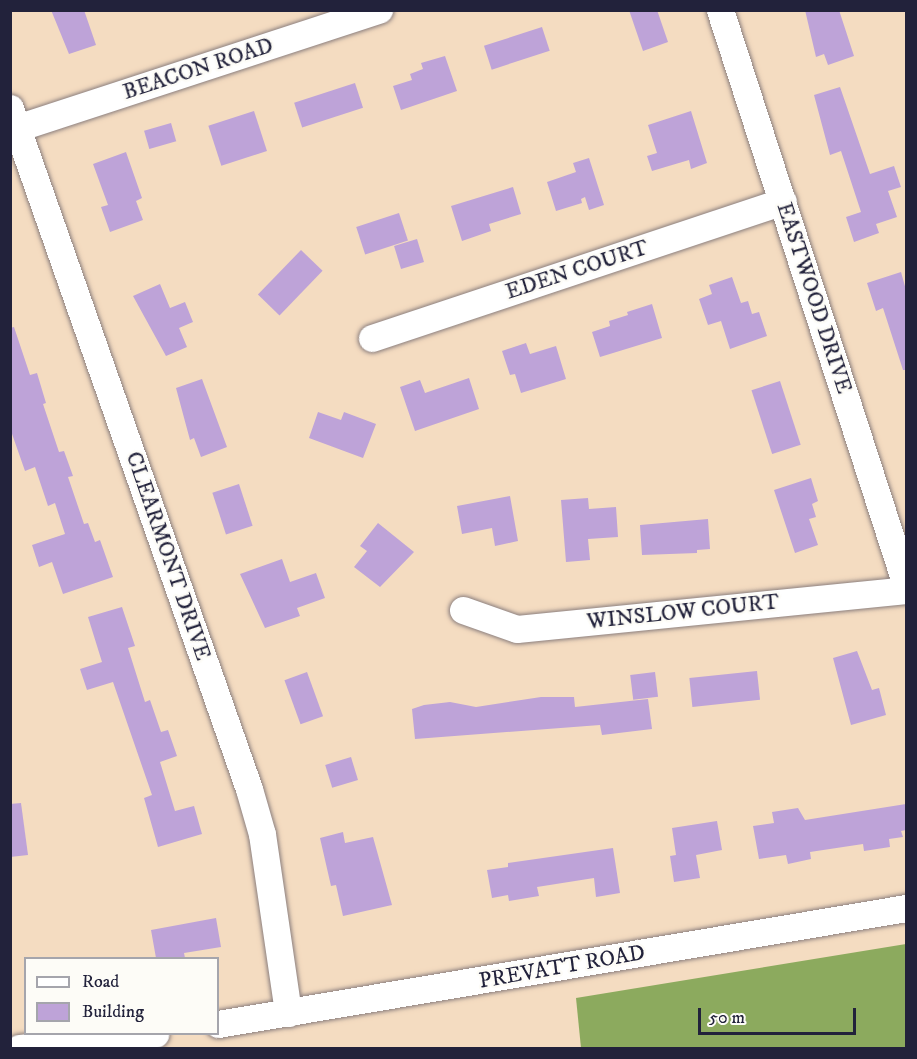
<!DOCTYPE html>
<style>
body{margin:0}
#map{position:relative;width:917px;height:1059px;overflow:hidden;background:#f4dcc1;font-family:"IM FELL DW Pica",serif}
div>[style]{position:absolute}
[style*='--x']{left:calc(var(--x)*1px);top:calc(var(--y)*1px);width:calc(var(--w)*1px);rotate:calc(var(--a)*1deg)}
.forest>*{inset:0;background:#8caa5e}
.building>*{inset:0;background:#bea3d8;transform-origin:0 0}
.roads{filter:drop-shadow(0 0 2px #8b7f7e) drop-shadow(0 0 2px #8b7f7e)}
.minor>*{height:27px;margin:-13.5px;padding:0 13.5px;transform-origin:13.5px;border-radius:13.5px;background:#fff}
span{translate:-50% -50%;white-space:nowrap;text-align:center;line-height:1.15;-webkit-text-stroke:5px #fdfcf7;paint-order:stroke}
.street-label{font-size:22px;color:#22223b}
.frame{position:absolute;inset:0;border:12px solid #22223b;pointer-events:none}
.legend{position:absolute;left:24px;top:957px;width:195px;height:78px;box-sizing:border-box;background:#fdfcf7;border:2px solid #a5a5ac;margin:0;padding:8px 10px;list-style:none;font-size:18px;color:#22223b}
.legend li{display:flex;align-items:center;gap:12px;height:30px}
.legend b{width:30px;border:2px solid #a5a5ac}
.scale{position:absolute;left:698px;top:1008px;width:158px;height:27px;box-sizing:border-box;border:3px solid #22223b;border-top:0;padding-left:8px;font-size:18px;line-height:21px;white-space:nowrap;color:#22223b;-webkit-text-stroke:4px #fdfcf7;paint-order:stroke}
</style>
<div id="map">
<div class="forest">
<i style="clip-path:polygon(906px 944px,906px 1048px,581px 1048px,576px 998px)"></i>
</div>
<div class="building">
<i style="clip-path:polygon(51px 10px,84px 10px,96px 45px,69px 54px)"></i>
<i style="clip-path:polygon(629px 10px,657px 10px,668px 42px,643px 51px)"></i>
<i style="clip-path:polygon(805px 10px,839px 10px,854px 56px,828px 65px,824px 54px,816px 57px)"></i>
<i style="left:542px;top:27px;width:25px;height:61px;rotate:72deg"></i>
<i style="clip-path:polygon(445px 56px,457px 91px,401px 110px,393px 86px,412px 80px,410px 74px,423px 69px,421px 63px)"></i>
<i style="left:355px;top:83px;width:26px;height:64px;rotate:72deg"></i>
<i style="clip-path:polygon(840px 87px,870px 174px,894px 166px,901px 187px,888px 191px,897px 217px,876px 224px,879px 233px,854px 242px,846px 217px,861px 212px,841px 151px,830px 155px,814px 95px)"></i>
<i style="left:254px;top:111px;width:42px;height:48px;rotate:72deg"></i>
<i style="clip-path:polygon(691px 111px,707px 163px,691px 169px,689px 160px,652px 171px,647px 156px,657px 153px,648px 125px)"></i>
<i style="left:171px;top:123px;width:19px;height:28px;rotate:74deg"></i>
<i style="clip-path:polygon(126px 152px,142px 198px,136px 201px,143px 220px,110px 232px,101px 207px,108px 205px,93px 164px)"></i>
<i style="clip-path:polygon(589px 158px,604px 205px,589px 210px,585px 197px,581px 199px,582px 203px,556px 211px,547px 182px,576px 172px,573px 163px)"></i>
<i style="clip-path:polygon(513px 187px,521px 214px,489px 224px,491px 231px,462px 241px,451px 206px)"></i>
<i style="left:399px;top:213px;width:29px;height:45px;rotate:72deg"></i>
<i style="left:417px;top:239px;width:24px;height:24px;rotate:73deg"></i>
<i style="left:301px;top:250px;width:30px;height:62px;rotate:44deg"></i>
<i style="clip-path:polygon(901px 272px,906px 290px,906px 370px,903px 370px,883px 308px,876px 311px,867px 283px)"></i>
<i style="clip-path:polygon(732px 277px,741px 303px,748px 301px,752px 314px,759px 312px,767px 336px,730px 349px,721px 321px,708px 325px,699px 299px,712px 294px,709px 285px)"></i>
<i style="clip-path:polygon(160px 284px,170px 308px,185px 302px,193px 322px,179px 328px,187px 347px,166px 356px,133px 296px)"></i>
<i style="clip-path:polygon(652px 304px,662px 338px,600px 357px,592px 332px,610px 326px,609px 321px,628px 315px,627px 312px)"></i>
<i style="clip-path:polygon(14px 327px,30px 375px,37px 373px,46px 403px,43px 404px,59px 452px,64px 451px,73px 476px,68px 477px,84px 524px,88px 523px,95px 542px,100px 540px,113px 577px,63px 594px,52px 562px,39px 567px,32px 545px,65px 534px,55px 503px,48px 506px,35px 467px,25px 471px,11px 431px,10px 328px)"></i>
<i style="clip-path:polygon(526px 343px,530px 354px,556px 346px,566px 379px,521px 393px,515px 374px,510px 375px,502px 351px)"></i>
<i style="clip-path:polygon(469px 378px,479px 409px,415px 431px,400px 387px,420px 380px,425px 393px)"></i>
<i style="clip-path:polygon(202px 379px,227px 447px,201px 457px,194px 438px,190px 440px,176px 388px)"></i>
<i style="left:780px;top:381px;width:67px;height:30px;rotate:72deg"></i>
<i style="clip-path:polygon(318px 412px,341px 420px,344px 412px,376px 424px,363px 458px,309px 438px)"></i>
<i style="clip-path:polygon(811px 478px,818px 501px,812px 504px,816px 517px,809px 519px,818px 545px,795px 553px,774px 490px)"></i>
<i style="left:239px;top:484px;width:44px;height:28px;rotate:72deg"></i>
<i style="clip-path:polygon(510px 496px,518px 541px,495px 546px,492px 528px,462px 534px,457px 506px)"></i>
<i style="clip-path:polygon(588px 498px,589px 509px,616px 507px,618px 537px,588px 539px,590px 560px,566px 562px,561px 500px)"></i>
<i style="clip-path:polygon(708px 519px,710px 549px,697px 550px,697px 553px,642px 555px,640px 525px)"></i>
<i style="clip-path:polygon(378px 523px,414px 552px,380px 587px,354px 567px,367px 551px,360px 546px)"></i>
<i style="clip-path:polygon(282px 559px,290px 582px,316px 573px,325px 598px,297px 608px,300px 616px,265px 628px,240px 574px)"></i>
<i style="clip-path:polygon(122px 607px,135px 646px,128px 648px,145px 702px,150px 700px,161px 732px,168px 730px,177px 756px,160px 762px,175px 811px,194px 806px,202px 834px,158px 847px,144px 798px,152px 795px,113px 682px,87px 690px,80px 669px,102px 662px,88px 617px)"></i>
<i style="clip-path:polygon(857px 651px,872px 690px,879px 688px,886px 715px,851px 725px,833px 658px)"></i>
<i style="left:757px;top:671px;width:29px;height:68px;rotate:84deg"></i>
<i style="left:307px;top:672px;width:47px;height:24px;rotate:70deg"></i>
<i style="left:655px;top:672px;width:25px;height:25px;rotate:83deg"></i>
<i style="clip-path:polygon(541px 697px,574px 697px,575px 707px,648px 699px,652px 729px,602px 735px,600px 725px,415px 739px,412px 709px,424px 705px,450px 702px,476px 707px)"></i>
<i style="left:351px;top:757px;width:24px;height:27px;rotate:73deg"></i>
<i style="clip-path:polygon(21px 803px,28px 855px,10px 857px,10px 804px)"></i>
<i style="clip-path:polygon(906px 804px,906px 830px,901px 831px,903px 837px,889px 839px,890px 847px,864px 851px,863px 844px,810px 852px,811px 859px,788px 864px,786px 855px,759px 859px,753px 826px,774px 823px,772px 812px,798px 808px,805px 820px)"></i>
<i style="clip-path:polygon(717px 821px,722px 850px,696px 855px,700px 878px,674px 882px,670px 856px,676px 855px,672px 828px)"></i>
<i style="clip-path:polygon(343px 832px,345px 843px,373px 837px,392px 905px,343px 916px,336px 885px,331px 886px,320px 838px)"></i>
<i style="clip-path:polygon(613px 848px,620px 893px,596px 897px,594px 878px,537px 887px,539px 896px,509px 901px,508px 895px,492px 898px,487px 870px,508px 867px,508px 863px)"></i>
<i style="clip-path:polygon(216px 918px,221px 947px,184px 953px,185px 958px,156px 958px,151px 930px)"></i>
</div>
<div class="roads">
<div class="minor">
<i style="--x:720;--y:10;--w:604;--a:72.07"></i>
<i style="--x:10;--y:108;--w:722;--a:70.66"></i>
<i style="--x:249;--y:789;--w:47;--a:73.9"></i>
<i style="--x:262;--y:834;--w:181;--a:81.7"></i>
<i style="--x:17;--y:128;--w:381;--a:-18.1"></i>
<i style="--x:372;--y:338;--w:433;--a:-18.4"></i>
<i style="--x:463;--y:610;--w:57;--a:19.4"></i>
<i style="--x:517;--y:629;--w:391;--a:-5.7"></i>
<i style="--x:218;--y:1024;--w:698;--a:-9.57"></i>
<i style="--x:19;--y:1048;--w:137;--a:-5.9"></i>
</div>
</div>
<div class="street-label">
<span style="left:198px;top:69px;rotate:-18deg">BEACON ROAD</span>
<span style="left:577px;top:270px;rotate:-18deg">EDEN COURT</span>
<span style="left:814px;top:298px;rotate:72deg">EASTWOOD DRIVE</span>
<span style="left:168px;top:556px;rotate:71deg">CLEARMONT DRIVE</span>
<span style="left:683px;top:612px;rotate:-6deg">WINSLOW COURT</span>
<span style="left:562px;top:967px;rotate:-10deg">PREVATT ROAD</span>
</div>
<div class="frame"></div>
<ul class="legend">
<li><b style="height:8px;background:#fff"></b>Road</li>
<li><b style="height:16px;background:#bea3d8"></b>Building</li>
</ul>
<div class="scale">50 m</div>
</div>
